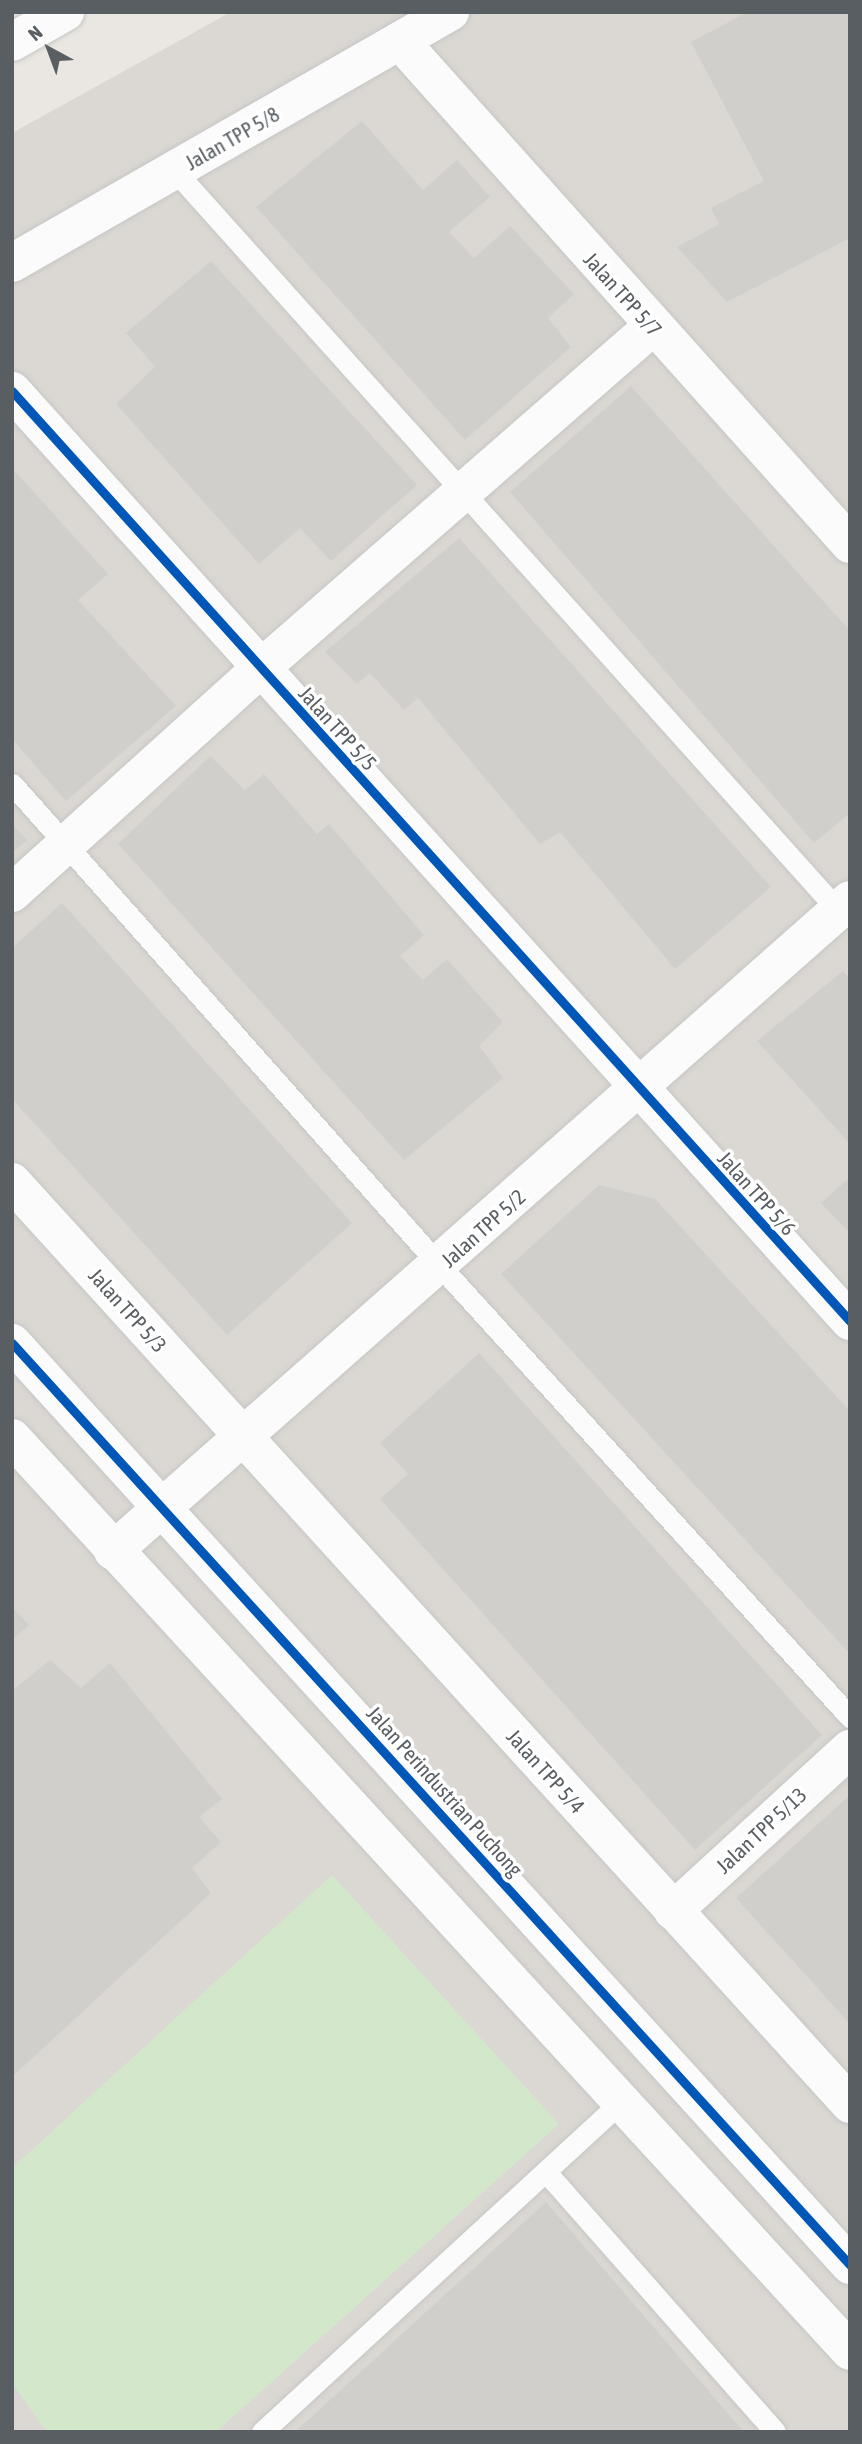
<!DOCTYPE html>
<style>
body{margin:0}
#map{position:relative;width:862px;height:2444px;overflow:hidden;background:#eae7e2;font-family:"Asap Condensed",sans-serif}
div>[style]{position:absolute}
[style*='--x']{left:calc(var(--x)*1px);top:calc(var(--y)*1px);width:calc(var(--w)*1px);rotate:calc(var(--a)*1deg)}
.industrial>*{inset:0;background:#dbd8d3}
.green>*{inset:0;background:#d3e7cb}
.building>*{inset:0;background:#d1cfcc}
.roads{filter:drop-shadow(0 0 2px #c6c6c5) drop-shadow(0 0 2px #c6c6c5)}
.service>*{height:21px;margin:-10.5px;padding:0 10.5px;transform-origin:10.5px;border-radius:10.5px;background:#fcfbfb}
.minor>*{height:38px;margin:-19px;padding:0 19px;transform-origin:19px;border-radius:19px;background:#fcfbfb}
.tertiary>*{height:38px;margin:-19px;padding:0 19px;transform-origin:19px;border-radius:19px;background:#fcfbfb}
.cycleway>*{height:9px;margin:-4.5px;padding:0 4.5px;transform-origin:4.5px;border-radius:4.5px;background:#0057b8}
span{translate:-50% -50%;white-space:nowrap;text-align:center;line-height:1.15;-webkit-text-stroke:7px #fff;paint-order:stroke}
.street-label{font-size:21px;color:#585e62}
.frame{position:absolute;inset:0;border:14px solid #585e62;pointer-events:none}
.north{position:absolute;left:14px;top:14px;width:70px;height:70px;-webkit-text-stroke:5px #fff;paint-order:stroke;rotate:319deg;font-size:19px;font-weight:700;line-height:28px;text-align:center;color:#585e62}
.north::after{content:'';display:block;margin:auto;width:24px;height:32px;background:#585e62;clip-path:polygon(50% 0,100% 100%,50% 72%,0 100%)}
</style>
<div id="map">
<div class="industrial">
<i style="clip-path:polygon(231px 12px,850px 12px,850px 2432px,12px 2432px,12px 133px)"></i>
</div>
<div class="green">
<i style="clip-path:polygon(332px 1875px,559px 2124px,216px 2432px,47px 2432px,12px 2383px,12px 2168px)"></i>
</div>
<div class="building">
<i style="clip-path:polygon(748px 12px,850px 12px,850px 238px,727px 302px,677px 247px,719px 224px,711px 208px,764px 181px,691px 42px)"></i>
<i style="clip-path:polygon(362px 121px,423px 190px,457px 160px,490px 197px,449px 232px,474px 258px,510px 226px,574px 294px,548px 318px,571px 347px,465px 440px,256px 207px)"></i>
<i style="clip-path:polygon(211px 261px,417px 485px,331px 561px,300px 528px,259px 564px,116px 404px,155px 367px,126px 333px)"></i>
<i style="clip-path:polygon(631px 386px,850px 631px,850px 813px,814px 843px,510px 492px)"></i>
<i style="clip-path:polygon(12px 468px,108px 574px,78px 600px,176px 706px,66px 801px,12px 739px)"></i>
<i style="clip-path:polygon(459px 538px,771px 887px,675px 969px,560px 832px,540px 844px,418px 698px,404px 710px,370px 673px,357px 684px,325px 652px)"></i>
<i style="clip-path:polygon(210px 756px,245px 790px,264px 774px,317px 834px,329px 824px,424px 935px,400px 956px,423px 980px,447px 959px,503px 1022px,479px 1046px,503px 1078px,404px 1160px,118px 844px)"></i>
<i style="clip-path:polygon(12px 824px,27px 840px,12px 853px)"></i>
<i style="clip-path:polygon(62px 903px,352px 1223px,227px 1335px,12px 1099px,12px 948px)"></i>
<i style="clip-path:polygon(843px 971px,850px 979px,850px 1144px,757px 1041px)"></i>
<i style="clip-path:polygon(850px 1177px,850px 1233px,821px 1203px)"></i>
<i style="clip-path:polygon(599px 1185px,655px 1199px,850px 1411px,850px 1654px,501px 1274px)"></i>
<i style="clip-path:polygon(479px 1353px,822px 1735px,695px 1850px,380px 1499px,408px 1474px,380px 1443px)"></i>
<i style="clip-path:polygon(12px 1607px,29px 1625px,12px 1640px)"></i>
<i style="clip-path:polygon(50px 1660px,81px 1688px,110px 1663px,222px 1799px,199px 1817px,221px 1842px,192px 1868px,211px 1893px,12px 2077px,12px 1691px)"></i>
<i style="clip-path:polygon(850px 1795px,850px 2024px,736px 1898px)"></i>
<i style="clip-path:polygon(546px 2202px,744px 2432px,295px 2432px)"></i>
</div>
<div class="roads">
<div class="service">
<i style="--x:175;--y:171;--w:1002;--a:48.11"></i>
<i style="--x:12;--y:784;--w:645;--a:48.4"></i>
<i style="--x:440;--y:1266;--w:610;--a:47.73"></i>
<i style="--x:546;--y:2172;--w:346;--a:48.6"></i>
<i style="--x:262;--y:2432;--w:490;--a:-42.6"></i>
</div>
<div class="minor">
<i style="--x:400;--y:41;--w:675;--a:48.18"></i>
<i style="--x:12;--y:42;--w:61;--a:-29.5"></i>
<i style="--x:12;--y:263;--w:505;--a:-29.82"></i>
<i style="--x:12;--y:391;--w:1252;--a:47.98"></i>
<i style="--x:12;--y:893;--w:336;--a:-42.1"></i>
<i style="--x:261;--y:668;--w:519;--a:-41.09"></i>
<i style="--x:12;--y:1182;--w:1246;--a:47.73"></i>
<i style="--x:113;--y:1551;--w:983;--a:-41.45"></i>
<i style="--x:673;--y:1911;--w:240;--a:-42.5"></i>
</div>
<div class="tertiary">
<i style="--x:12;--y:1343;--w:1246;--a:47.73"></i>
<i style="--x:12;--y:1438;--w:1239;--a:47.45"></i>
</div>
</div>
<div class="cycleway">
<i style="--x:12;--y:391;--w:1252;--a:47.98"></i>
<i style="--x:12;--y:1343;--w:1246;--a:47.73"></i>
</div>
<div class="street-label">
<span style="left:232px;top:138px;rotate:-30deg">Jalan TPP 5/8</span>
<span style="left:623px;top:294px;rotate:48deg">Jalan TPP 5/7</span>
<span style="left:338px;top:728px;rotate:48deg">Jalan TPP 5/5</span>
<span style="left:757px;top:1193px;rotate:48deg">Jalan TPP 5/6</span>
<span style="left:483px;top:1228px;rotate:-42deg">Jalan TPP 5/2</span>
<span style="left:128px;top:1310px;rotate:48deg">Jalan TPP 5/3</span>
<span style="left:546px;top:1771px;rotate:48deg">Jalan TPP 5/4</span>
<span style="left:445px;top:1791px;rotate:48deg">Jalan Perindustrian Puchong</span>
<span style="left:761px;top:1830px;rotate:-43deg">Jalan TPP 5/13</span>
</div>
<div class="frame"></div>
<div class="north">N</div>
</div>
